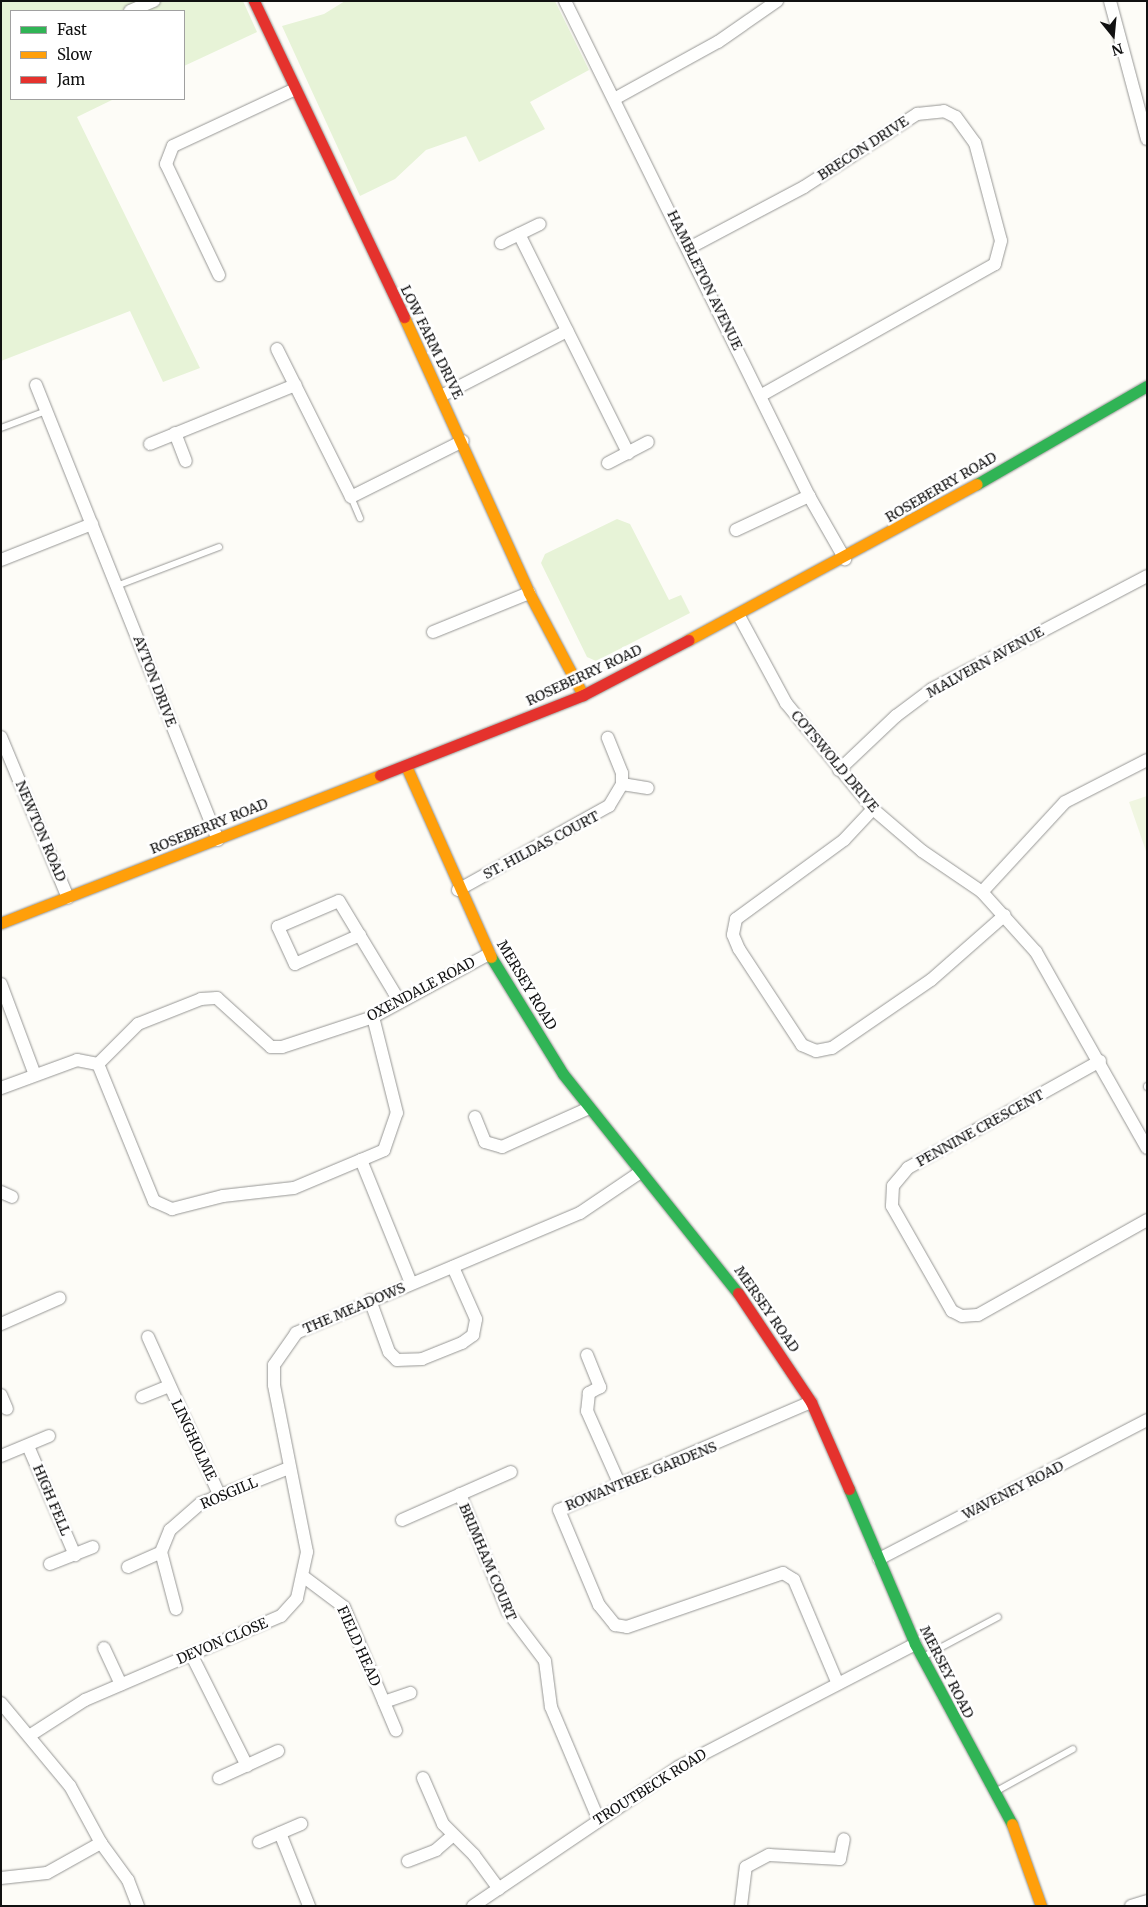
<!DOCTYPE html>
<style>
body{margin:0}
#map{position:relative;width:1148px;height:1907px;overflow:hidden;background:#fdfcf7;font-family:Merriweather,serif}
div>[style]{position:absolute}
[style*='--x']{left:calc(var(--x)*1px);top:calc(var(--y)*1px);width:calc(var(--w)*1px);rotate:calc(var(--a)*1deg)}
.green>*{inset:0;background:#e7f3d7}
.pitch>*{inset:0;background:#f0f6e1}
.roads{filter:drop-shadow(0 0 1px #979795) drop-shadow(0 0 1px #979795)}
.lane>*{height:6px;margin:-3px;padding:0 3px;transform-origin:3px;border-radius:3px;background:#fffffe}
.street>*{height:12px;margin:-6px;padding:0 6px;transform-origin:6px;border-radius:6px;background:#fffffe}
.fast>*{height:11px;margin:-5.5px;padding:0 5.5px;transform-origin:5.5px;border-radius:5.5px;background:#30b455}
.slow>*{height:11px;margin:-5.5px;padding:0 5.5px;transform-origin:5.5px;border-radius:5.5px;background:#ff9f0a}
.jam>*{height:11px;margin:-5.5px;padding:0 5.5px;transform-origin:5.5px;border-radius:5.5px;background:#e5322d}
span{translate:-50% -50%;white-space:nowrap;text-align:center;line-height:1.15;-webkit-text-stroke:5px #fff;paint-order:stroke}
.street-label{font-size:14px;color:#111}
.frame{position:absolute;inset:0;border:2px solid #111;pointer-events:none}
.legend{position:absolute;left:10px;top:10px;width:175px;height:90px;box-sizing:border-box;background:#fff;border:1px solid #a0a0a0;margin:0;padding:6px 9px;list-style:none;font-size:15px;color:#111}
.legend li{display:flex;align-items:center;gap:10px;height:25px}
.legend b{width:25px;border:1px solid #a0a0a0}
.north{position:absolute;left:1088px;top:10px;width:50px;height:50px;-webkit-text-stroke:4px #fff;paint-order:stroke;rotate:163deg;font-size:14px;font-weight:700;line-height:20px;text-align:center;color:#111}
.north::after{content:'';display:block;margin:auto;width:18px;height:22px;background:#111;clip-path:polygon(50% 0,100% 100%,50% 72%,0 100%)}
</style>
<div id="map">
<div class="green">
<i style="clip-path:polygon(1px 1px,243px 1px,257px 32px,184px 66px,184px 11px,11px 11px,11px 99px,114px 99px,77px 117px,200px 368px,163px 382px,130px 311px,1px 361px)"></i>
<i style="clip-path:polygon(345px 1px,555px 1px,589px 70px,530px 102px,545px 129px,479px 162px,466px 136px,426px 150px,395px 179px,360px 196px,282px 26px,324px 14px)"></i>
<i style="clip-path:polygon(617px 519px,630px 524px,669px 600px,681px 595px,690px 613px,596px 661px,587px 657px,541px 563px,545px 554px)"></i>
</div>
<div class="pitch">
<i style="clip-path:polygon(1147px 796px,1147px 854px,1129px 802px)"></i>
</div>
<div class="roads">
<div class="lane">
<i style="--x:1;--y:428;--w:48;--a:-20.7"></i>
<i style="--x:351;--y:497;--w:23;--a:67"></i>
<i style="--x:119;--y:585;--w:107;--a:-20.8"></i>
<i style="--x:1147;--y:1086;--w:1;--a:90"></i>
<i style="--x:923;--y:1657;--w:85;--a:-28.1"></i>
<i style="--x:995;--y:1792;--w:89;--a:-28.9"></i>
</div>
<div class="street">
<i style="--x:565;--y:1;--w:552;--a:63.76"></i>
<i style="--x:809;--y:496;--w:73;--a:60.3"></i>
<i style="--x:1110;--y:1;--w:143;--a:75"></i>
<i style="--x:130;--y:11;--w:26;--a:-23"></i>
<i style="--x:616;--y:98;--w:116;--a:-28.8"></i>
<i style="--x:718;--y:42;--w:72;--a:-34.8"></i>
<i style="--x:519;--y:234;--w:245;--a:63.5"></i>
<i style="--x:501;--y:243;--w:43;--a:-26"></i>
<i style="--x:689;--y:248;--w:130;--a:-27.9"></i>
<i style="--x:804;--y:187;--w:135;--a:-32.9"></i>
<i style="--x:917;--y:114;--w:27;--a:-6"></i>
<i style="--x:944;--y:111;--w:13;--a:27"></i>
<i style="--x:956;--y:117;--w:32;--a:54"></i>
<i style="--x:975;--y:143;--w:101;--a:75.1"></i>
<i style="--x:1001;--y:241;--w:24;--a:105"></i>
<i style="--x:995;--y:264;--w:267;--a:150.7"></i>
<i style="--x:219;--y:275;--w:123;--a:-115.5"></i>
<i style="--x:166;--y:164;--w:19;--a:-69"></i>
<i style="--x:173;--y:146;--w:132;--a:-25"></i>
<i style="--x:277;--y:349;--w:165;--a:63.4"></i>
<i style="--x:351;--y:497;--w:125;--a:-26.6"></i>
<i style="--x:36;--y:385;--w:490;--a:68.2"></i>
<i style="--x:441;--y:396;--w:142;--a:-27.3"></i>
<i style="--x:175;--y:433;--w:30;--a:69"></i>
<i style="--x:150;--y:444;--w:157;--a:-22.1"></i>
<i style="--x:608;--y:463;--w:45;--a:-27.7"></i>
<i style="--x:736;--y:530;--w:81;--a:-25"></i>
<i style="--x:1;--y:560;--w:98;--a:-21.6"></i>
<i style="--x:739;--y:616;--w:99;--a:61.6"></i>
<i style="--x:786;--y:703;--w:137;--a:50.6"></i>
<i style="--x:873;--y:809;--w:65;--a:40.6"></i>
<i style="--x:922;--y:851;--w:73;--a:34.3"></i>
<i style="--x:982;--y:892;--w:81;--a:48"></i>
<i style="--x:1036;--y:952;--w:225;--a:60.5"></i>
<i style="--x:433;--y:632;--w:104;--a:-22.1"></i>
<i style="--x:1;--y:737;--w:174;--a:67.4"></i>
<i style="--x:839;--y:770;--w:79;--a:-43.5"></i>
<i style="--x:896;--y:716;--w:45;--a:-36.9"></i>
<i style="--x:932;--y:689;--w:243;--a:-27.7"></i>
<i style="--x:622;--y:784;--w:26;--a:9"></i>
<i style="--x:873;--y:809;--w:42;--a:133.1"></i>
<i style="--x:844;--y:840;--w:134;--a:143.8"></i>
<i style="--x:736;--y:919;--w:16;--a:101"></i>
<i style="--x:733;--y:935;--w:15;--a:67"></i>
<i style="--x:739;--y:949;--w:115;--a:56.7"></i>
<i style="--x:802;--y:1045;--w:15;--a:23"></i>
<i style="--x:816;--y:1051;--w:16;--a:-11"></i>
<i style="--x:832;--y:1048;--w:120;--a:-34.5"></i>
<i style="--x:931;--y:980;--w:98;--a:-41.3"></i>
<i style="--x:458;--y:890;--w:173;--a:-29.1"></i>
<i style="--x:609;--y:806;--w:26;--a:-59"></i>
<i style="--x:622;--y:784;--w:11;--a:-90"></i>
<i style="--x:622;--y:773;--w:38;--a:-112"></i>
<i style="--x:982;--y:892;--w:122;--a:-47.3"></i>
<i style="--x:1065;--y:802;--w:92;--a:-27.1"></i>
<i style="--x:360;--y:935;--w:71;--a:156"></i>
<i style="--x:295;--y:964;--w:41;--a:-114.7"></i>
<i style="--x:278;--y:927;--w:66;--a:-23.1"></i>
<i style="--x:339;--y:901;--w:118;--a:58.9"></i>
<i style="--x:1;--y:984;--w:97;--a:69.5"></i>
<i style="--x:1100;--y:1061;--w:220;--a:150.9"></i>
<i style="--x:908;--y:1168;--w:23;--a:130"></i>
<i style="--x:893;--y:1186;--w:20;--a:93"></i>
<i style="--x:892;--y:1206;--w:121;--a:60.3"></i>
<i style="--x:952;--y:1311;--w:11;--a:27"></i>
<i style="--x:962;--y:1316;--w:16;--a:-4"></i>
<i style="--x:978;--y:1315;--w:194;--a:-29.3"></i>
<i style="--x:98;--y:1064;--w:57;--a:-45"></i>
<i style="--x:138;--y:1024;--w:68;--a:-21.6"></i>
<i style="--x:201;--y:999;--w:16;--a:-4"></i>
<i style="--x:217;--y:998;--w:73;--a:42.2"></i>
<i style="--x:271;--y:1047;--w:11;--a:0"></i>
<i style="--x:282;--y:1047;--w:96;--a:-18.2"></i>
<i style="--x:373;--y:1017;--w:132;--a:-28.5"></i>
<i style="--x:1;--y:1088;--w:81;--a:-20.2"></i>
<i style="--x:77;--y:1060;--w:21;--a:11"></i>
<i style="--x:98;--y:1064;--w:148;--a:67.8"></i>
<i style="--x:154;--y:1201;--w:20;--a:24"></i>
<i style="--x:172;--y:1209;--w:53;--a:-14.3"></i>
<i style="--x:223;--y:1196;--w:71;--a:-6.4"></i>
<i style="--x:294;--y:1188;--w:73;--a:-22.7"></i>
<i style="--x:361;--y:1160;--w:133;--a:67.9"></i>
<i style="--x:475;--y:1117;--w:27;--a:68"></i>
<i style="--x:485;--y:1142;--w:18;--a:16"></i>
<i style="--x:502;--y:1147;--w:95;--a:-24.1"></i>
<i style="--x:361;--y:1160;--w:25;--a:-23"></i>
<i style="--x:384;--y:1150;--w:39;--a:-71"></i>
<i style="--x:397;--y:1113;--w:99;--a:-104"></i>
<i style="--x:1;--y:1192;--w:12;--a:24"></i>
<i style="--x:370;--y:1300;--w:55;--a:69.9"></i>
<i style="--x:389;--y:1352;--w:11;--a:45"></i>
<i style="--x:397;--y:1360;--w:25;--a:-2"></i>
<i style="--x:422;--y:1359;--w:43;--a:-21.8"></i>
<i style="--x:462;--y:1343;--w:14;--a:-36"></i>
<i style="--x:473;--y:1335;--w:16;--a:-79"></i>
<i style="--x:476;--y:1319;--w:57;--a:-113.9"></i>
<i style="--x:1;--y:1324;--w:64;--a:-23.8"></i>
<i style="--x:148;--y:1337;--w:172;--a:65.7"></i>
<i style="--x:587;--y:1355;--w:35;--a:68"></i>
<i style="--x:600;--y:1387;--w:13;--a:151"></i>
<i style="--x:589;--y:1393;--w:18;--a:96"></i>
<i style="--x:587;--y:1411;--w:79;--a:66"></i>
<i style="--x:1;--y:1395;--w:15;--a:67"></i>
<i style="--x:142;--y:1397;--w:27;--a:-22"></i>
<i style="--x:811;--y:1402;--w:274;--a:156.8"></i>
<i style="--x:559;--y:1510;--w:103;--a:67.2"></i>
<i style="--x:599;--y:1605;--w:26;--a:51"></i>
<i style="--x:615;--y:1625;--w:12;--a:9"></i>
<i style="--x:627;--y:1627;--w:165;--a:-19.1"></i>
<i style="--x:783;--y:1573;--w:13;--a:32"></i>
<i style="--x:794;--y:1580;--w:111;--a:67.1"></i>
<i style="--x:28;--y:1446;--w:119;--a:66.7"></i>
<i style="--x:1;--y:1456;--w:52;--a:-22.6"></i>
<i style="--x:460;--y:1494;--w:127;--a:67.9"></i>
<i style="--x:508;--y:1612;--w:61;--a:52.9"></i>
<i style="--x:545;--y:1661;--w:46;--a:82.6"></i>
<i style="--x:551;--y:1707;--w:121;--a:67.1"></i>
<i style="--x:402;--y:1520;--w:119;--a:-23.8"></i>
<i style="--x:879;--y:1559;--w:302;--a:-27.4"></i>
<i style="--x:50;--y:1564;--w:46;--a:-21.6"></i>
<i style="--x:128;--y:1567;--w:36;--a:-24"></i>
<i style="--x:304;--y:1577;--w:50;--a:36.9"></i>
<i style="--x:344;--y:1607;--w:134;--a:67.2"></i>
<i style="--x:176;--y:1609;--w:59;--a:-104.7"></i>
<i style="--x:161;--y:1552;--w:24;--a:-68"></i>
<i style="--x:170;--y:1530;--w:41;--a:-41.1"></i>
<i style="--x:201;--y:1503;--w:95;--a:-21.7"></i>
<i style="--x:104;--y:1648;--w:40;--a:65"></i>
<i style="--x:191;--y:1654;--w:125;--a:63.4"></i>
<i style="--x:384;--y:1702;--w:28;--a:-19"></i>
<i style="--x:1;--y:1703;--w:108;--a:50.3"></i>
<i style="--x:70;--y:1786;--w:65;--a:61.5"></i>
<i style="--x:101;--y:1843;--w:46;--a:53.9"></i>
<i style="--x:128;--y:1880;--w:28;--a:69"></i>
<i style="--x:29;--y:1736;--w:67;--a:-32.7"></i>
<i style="--x:85;--y:1700;--w:213;--a:-23.2"></i>
<i style="--x:281;--y:1616;--w:24;--a:-48"></i>
<i style="--x:297;--y:1598;--w:47;--a:-77.7"></i>
<i style="--x:307;--y:1552;--w:170;--a:-101.2"></i>
<i style="--x:274;--y:1385;--w:20;--a:-90"></i>
<i style="--x:274;--y:1365;--w:39;--a:-55"></i>
<i style="--x:296;--y:1333;--w:308;--a:-22.9"></i>
<i style="--x:580;--y:1213;--w:71;--a:-34.1"></i>
<i style="--x:219;--y:1778;--w:65;--a:-24.6"></i>
<i style="--x:423;--y:1778;--w:50;--a:66.5"></i>
<i style="--x:443;--y:1824;--w:44;--a:45"></i>
<i style="--x:474;--y:1855;--w:42;--a:53.7"></i>
<i style="--x:280;--y:1833;--w:79;--a:68.3"></i>
<i style="--x:259;--y:1842;--w:46;--a:-23.2"></i>
<i style="--x:408;--y:1861;--w:30;--a:-21"></i>
<i style="--x:436;--y:1850;--w:21;--a:-41"></i>
<i style="--x:1;--y:1878;--w:46;--a:-6.2"></i>
<i style="--x:47;--y:1873;--w:62;--a:-29.1"></i>
<i style="--x:473;--y:1906;--w:248;--a:-34.1"></i>
<i style="--x:678;--y:1767;--w:267;--a:-27.4"></i>
<i style="--x:741;--y:1906;--w:39;--a:-83"></i>
<i style="--x:746;--y:1867;--w:26;--a:-28"></i>
<i style="--x:769;--y:1855;--w:71;--a:3.2"></i>
<i style="--x:840;--y:1859;--w:20;--a:-79"></i>
<i style="--x:1131;--y:1906;--w:17;--a:-17"></i>
</div>
<div class="fast">
<i style="--x:977;--y:484;--w:196;--a:-30"></i>
<i style="--x:491;--y:957;--w:137;--a:58.4"></i>
<i style="--x:563;--y:1074;--w:280;--a:51.4"></i>
<i style="--x:849;--y:1489;--w:168;--a:66.9"></i>
<i style="--x:915;--y:1644;--w:204;--a:61.7"></i>
</div>
<div class="slow">
<i style="--x:404;--y:317;--w:303;--a:65.6"></i>
<i style="--x:529;--y:593;--w:115;--a:62.1"></i>
<i style="--x:688;--y:640;--w:328;--a:-28.4"></i>
<i style="--x:406;--y:766;--w:209;--a:66"></i>
<i style="--x:1;--y:923;--w:407;--a:-21.3"></i>
<i style="--x:1012;--y:1824;--w:87;--a:70.5"></i>
</div>
<div class="jam">
<i style="--x:254;--y:1;--w:350;--a:64.6"></i>
<i style="--x:380;--y:775;--w:218;--a:-21.5"></i>
<i style="--x:583;--y:695;--w:119;--a:-27.6"></i>
<i style="--x:738;--y:1293;--w:131;--a:56.2"></i>
<i style="--x:811;--y:1402;--w:95;--a:66.4"></i>
</div>
</div>
<div class="street-label">
<span style="left:863px;top:148px;rotate:-33deg">BRECON DRIVE</span>
<span style="left:705px;top:280px;rotate:64deg">HAMBLETON AVENUE</span>
<span style="left:432px;top:342px;rotate:64deg">LOW FARM DRIVE</span>
<span style="left:941px;top:487px;rotate:-30deg">ROSEBERRY ROAD</span>
<span style="left:985px;top:662px;rotate:-29deg">MALVERN AVENUE</span>
<span style="left:584px;top:675px;rotate:-25deg">ROSEBERRY ROAD</span>
<span style="left:155px;top:681px;rotate:69deg">AYTON DRIVE</span>
<span style="left:835px;top:761px;rotate:50deg">COTSWOLD DRIVE</span>
<span style="left:209px;top:826px;rotate:-22deg">ROSEBERRY ROAD</span>
<span style="left:41px;top:831px;rotate:67deg">NEWTON ROAD</span>
<span style="left:541px;top:845px;rotate:-28deg">ST. HILDAS COURT</span>
<span style="left:527px;top:985px;rotate:59deg">MERSEY ROAD</span>
<span style="left:421px;top:989px;rotate:-28deg">OXENDALE ROAD</span>
<span style="left:980px;top:1128px;rotate:-29deg">PENNINE CRESCENT</span>
<span style="left:354px;top:1308px;rotate:-23deg">THE MEADOWS</span>
<span style="left:767px;top:1309px;rotate:55deg">MERSEY ROAD</span>
<span style="left:194px;top:1440px;rotate:65deg">LINGHOLME</span>
<span style="left:641px;top:1476px;rotate:-22deg">ROWANTREE GARDENS</span>
<span style="left:1013px;top:1490px;rotate:-27deg">WAVENEY ROAD</span>
<span style="left:229px;top:1493px;rotate:-23deg">ROSGILL</span>
<span style="left:52px;top:1500px;rotate:67deg">HIGH FELL</span>
<span style="left:488px;top:1562px;rotate:67deg">BRIMHAM COURT</span>
<span style="left:222px;top:1641px;rotate:-23deg">DEVON CLOSE</span>
<span style="left:359px;top:1646px;rotate:66deg">FIELD HEAD</span>
<span style="left:947px;top:1672px;rotate:63deg">MERSEY ROAD</span>
<span style="left:650px;top:1787px;rotate:-32deg">TROUTBECK ROAD</span>
</div>
<div class="frame"></div>
<ul class="legend">
<li><b style="height:6px;background:#30b455"></b>Fast</li>
<li><b style="height:6px;background:#ff9f0a"></b>Slow</li>
<li><b style="height:6px;background:#e5322d"></b>Jam</li>
</ul>
<div class="north">N</div>
</div>
